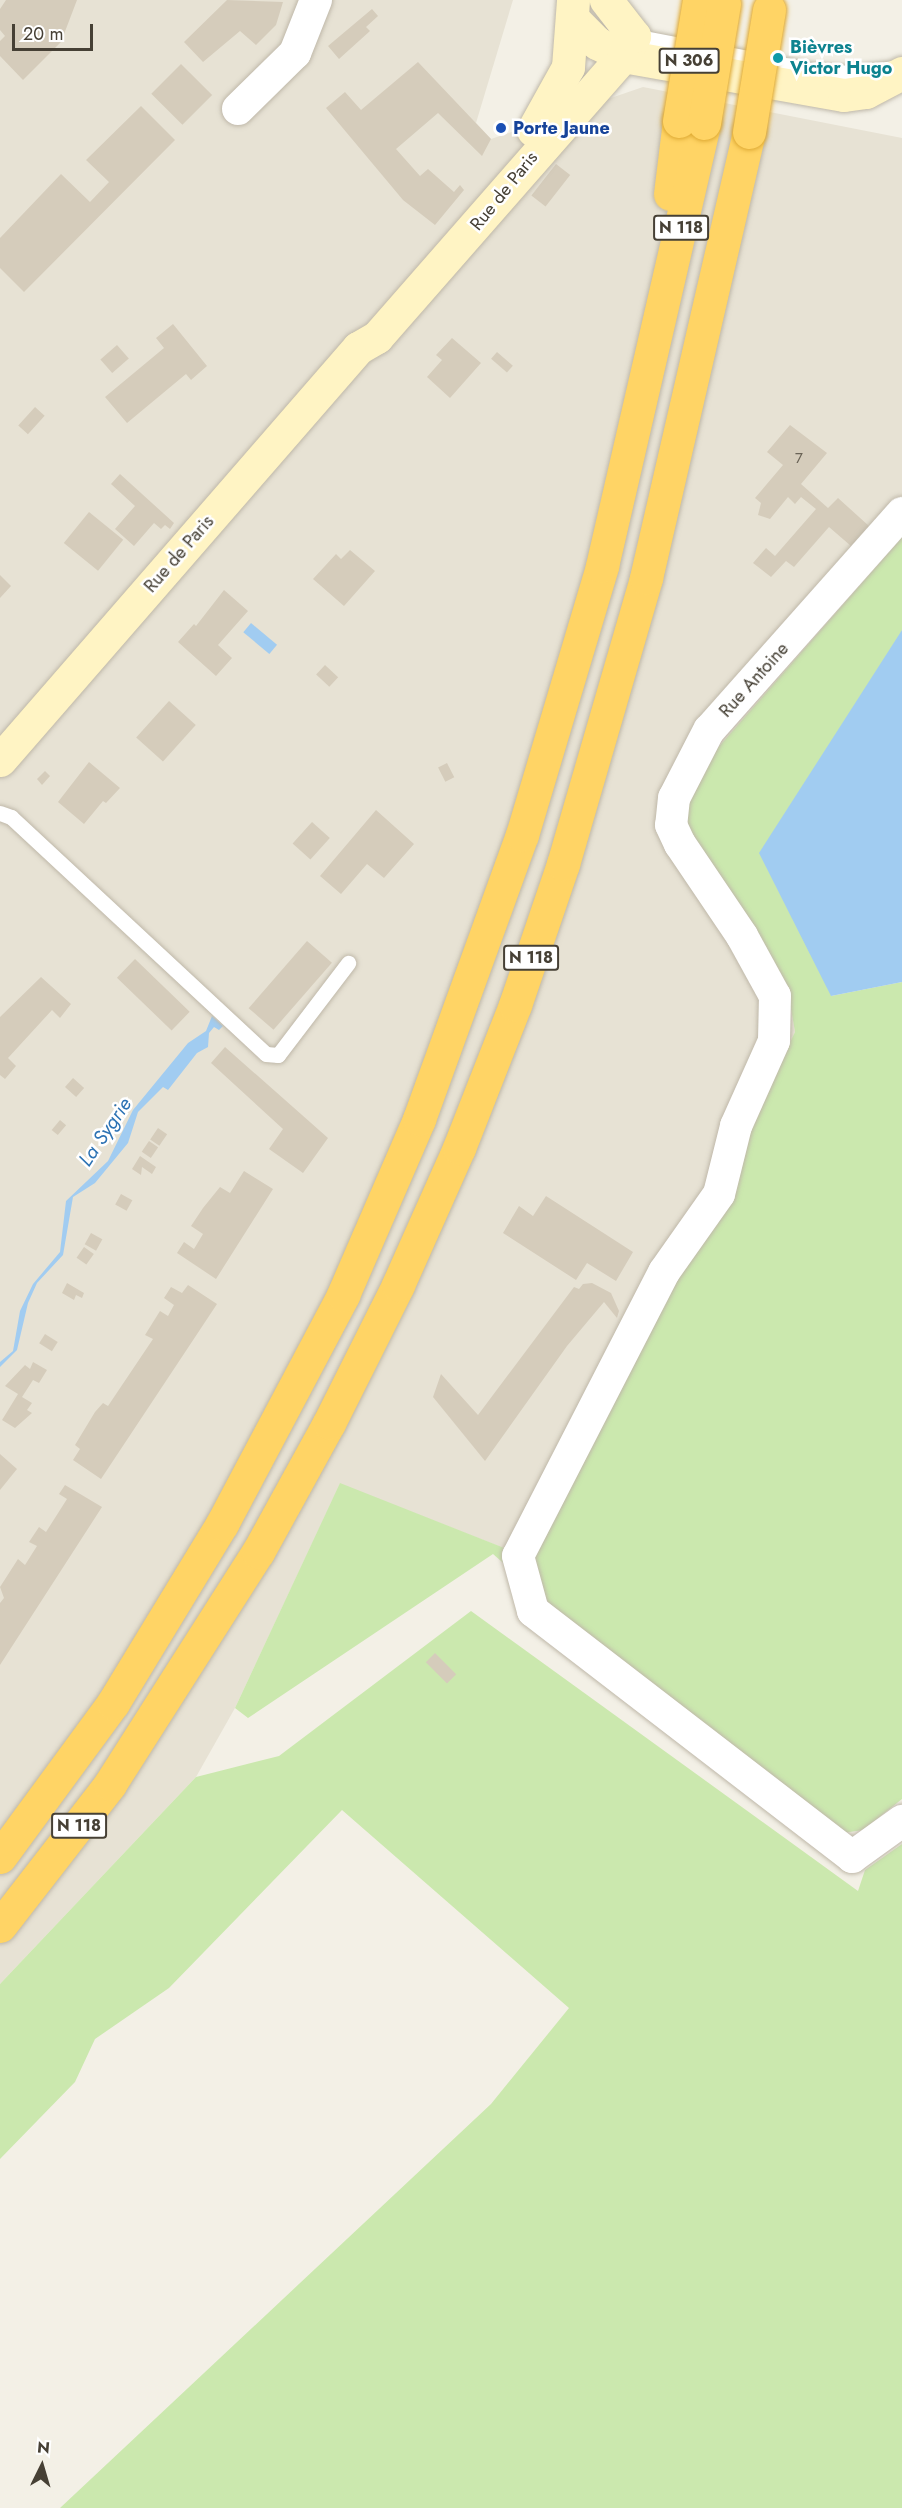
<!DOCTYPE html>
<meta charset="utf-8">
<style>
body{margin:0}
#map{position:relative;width:902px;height:2508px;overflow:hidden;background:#f3f0e6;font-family:Jost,sans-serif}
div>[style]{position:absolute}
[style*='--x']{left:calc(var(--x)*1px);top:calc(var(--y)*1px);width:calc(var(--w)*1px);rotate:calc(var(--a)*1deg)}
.residential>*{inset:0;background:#e7e2d4}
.green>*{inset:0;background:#cbe8ae}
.water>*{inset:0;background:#a1ccf1;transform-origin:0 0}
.building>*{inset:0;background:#d5ccbb;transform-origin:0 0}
.roads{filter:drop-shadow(0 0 2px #bfb8a9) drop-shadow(0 0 2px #bfb8a9)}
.lane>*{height:15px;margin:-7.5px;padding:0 7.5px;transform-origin:7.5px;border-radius:7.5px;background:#fff}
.street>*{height:32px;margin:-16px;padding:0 16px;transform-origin:16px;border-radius:16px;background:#fff}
.secondary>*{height:33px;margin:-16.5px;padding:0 16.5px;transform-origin:16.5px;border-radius:16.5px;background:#fff4c4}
.highway>*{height:33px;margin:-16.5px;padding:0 16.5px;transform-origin:16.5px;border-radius:16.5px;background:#ffd465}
.bridges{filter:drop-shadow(0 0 2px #dfaa34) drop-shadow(0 0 2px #dfaa34)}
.highway-bridge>*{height:33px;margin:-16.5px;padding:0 16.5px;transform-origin:16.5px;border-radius:16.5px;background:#ffd465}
.dots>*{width:16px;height:16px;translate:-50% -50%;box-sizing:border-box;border:3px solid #fff;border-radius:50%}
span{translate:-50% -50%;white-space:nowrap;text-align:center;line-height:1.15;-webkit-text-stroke:5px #fff;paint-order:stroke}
.number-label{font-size:15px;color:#6a6356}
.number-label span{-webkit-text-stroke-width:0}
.shield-label span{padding:2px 4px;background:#fff;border:2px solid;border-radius:4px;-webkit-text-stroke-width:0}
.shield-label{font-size:16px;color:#464035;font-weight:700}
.culture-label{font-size:18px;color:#0d838f;font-weight:700}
.left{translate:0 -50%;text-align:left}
.transit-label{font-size:18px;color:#164399;font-weight:700}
.street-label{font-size:18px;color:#464035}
.water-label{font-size:20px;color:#2d73b4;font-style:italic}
.north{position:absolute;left:12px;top:2436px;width:60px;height:60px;-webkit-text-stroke:4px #fff;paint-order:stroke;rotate:5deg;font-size:16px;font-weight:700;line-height:24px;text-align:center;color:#464035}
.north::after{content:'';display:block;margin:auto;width:21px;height:27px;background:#464035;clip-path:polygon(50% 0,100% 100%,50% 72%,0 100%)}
.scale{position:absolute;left:12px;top:24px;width:81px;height:27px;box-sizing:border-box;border:3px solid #464035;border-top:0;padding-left:8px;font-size:18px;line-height:21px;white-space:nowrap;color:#464035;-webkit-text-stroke:4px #fff;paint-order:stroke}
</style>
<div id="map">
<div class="residential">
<i style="clip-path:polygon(0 0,513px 0,476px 123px,491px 139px,643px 87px,902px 138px,902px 537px,687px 783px,764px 965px,791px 1009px,795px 1032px,677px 1273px,532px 1559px,340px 1484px,235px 1708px,196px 1777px,0 1984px)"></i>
</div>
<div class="green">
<i style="clip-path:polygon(902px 537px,902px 630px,831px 996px,902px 982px,902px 1799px,863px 1830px,843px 1833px,573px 1624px,493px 1554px,248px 1718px,235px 1708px,340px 1483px,532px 1559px,795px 1032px,791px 1009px,684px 823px,687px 783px)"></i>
<i style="clip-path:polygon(471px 1611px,858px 1891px,865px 1870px,902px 1844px,902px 2508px,60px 2508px,491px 2104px,569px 2008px,342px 1810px,169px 1988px,95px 2039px,75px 2082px,0 2159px,0 1984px,196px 1777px,279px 1756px)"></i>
</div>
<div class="water">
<i style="left:251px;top:623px;width:34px;height:12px;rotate:40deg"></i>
<i style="clip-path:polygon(902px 630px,902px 982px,831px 996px,759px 853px)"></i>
<i style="clip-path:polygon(212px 1016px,223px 1026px,219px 1030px,214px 1027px,209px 1033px,208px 1047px,197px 1053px,168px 1090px,163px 1087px,138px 1112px,128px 1143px,95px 1183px,73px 1197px,63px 1255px,37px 1283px,28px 1303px,17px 1350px,0 1367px,0 1362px,13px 1351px,20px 1311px,33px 1284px,60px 1252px,66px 1201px,108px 1161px,133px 1110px,188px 1043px,206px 1031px)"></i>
</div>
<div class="building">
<i style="clip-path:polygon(6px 0,77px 0,61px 42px,23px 80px,0 56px,0 41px,5px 36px,0 30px,0 9px)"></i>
<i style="clip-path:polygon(227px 0,283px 2px,276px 25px,256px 45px,240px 31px,203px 62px,184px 42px)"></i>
<i style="clip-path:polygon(372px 9px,378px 16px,366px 27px,370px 31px,339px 59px,328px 46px)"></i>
<i style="clip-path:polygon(418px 62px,491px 139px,482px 156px,438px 113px,396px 149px,420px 176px,428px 169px,454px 192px,460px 185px,464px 190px,435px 225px,403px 200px,326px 108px,345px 92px,361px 110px)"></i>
<i style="left:181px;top:64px;width:44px;height:42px;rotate:45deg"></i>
<i style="clip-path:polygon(141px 106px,175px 140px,24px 292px,0 268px,0 238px,61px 174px,90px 202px,109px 182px,86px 160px)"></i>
<i style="left:556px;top:164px;width:18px;height:40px;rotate:38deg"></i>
<i style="clip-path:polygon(173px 324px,207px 366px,191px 380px,186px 374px,127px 423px,105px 397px,164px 348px,156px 338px)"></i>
<i style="clip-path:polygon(452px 338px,481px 363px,450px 398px,427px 377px,442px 360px,436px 355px)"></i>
<i style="left:117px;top:345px;width:18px;height:22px;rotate:49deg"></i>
<i style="left:497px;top:352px;width:21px;height:9px;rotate:41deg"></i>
<i style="left:35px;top:407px;width:13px;height:25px;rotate:42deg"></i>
<i style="clip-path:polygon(790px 425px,827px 453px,801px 484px,828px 508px,838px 498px,869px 526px,851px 546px,829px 527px,794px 567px,786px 561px,771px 577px,753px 563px,766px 548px,775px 556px,816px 509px,801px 497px,795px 504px,788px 497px,770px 519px,758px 515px,761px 503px,755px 498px,783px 465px,767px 452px)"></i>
<i style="clip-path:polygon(120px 474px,174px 523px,170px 529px,165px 525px,161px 529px,154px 523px,134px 546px,115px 529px,135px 506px,111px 484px)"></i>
<i style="left:89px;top:512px;width:44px;height:40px;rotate:39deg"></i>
<i style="clip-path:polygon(350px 550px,375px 571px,344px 606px,313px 579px,336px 554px,341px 559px)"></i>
<i style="clip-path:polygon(0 575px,11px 586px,0 598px)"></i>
<i style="clip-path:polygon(224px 590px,248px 611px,218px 645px,232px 658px,216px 676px,178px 642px,194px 624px,196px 626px)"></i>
<i style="left:325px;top:665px;width:18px;height:13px;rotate:43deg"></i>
<i style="left:169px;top:701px;width:36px;height:49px;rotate:42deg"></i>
<i style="clip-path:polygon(89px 762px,120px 788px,106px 803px,103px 801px,84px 824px,58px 802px)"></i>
<i style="left:447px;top:763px;width:16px;height:10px;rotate:63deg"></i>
<i style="clip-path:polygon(45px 771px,50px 776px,42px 785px,37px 779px)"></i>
<i style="clip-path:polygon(376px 810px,414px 844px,384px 878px,367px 864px,341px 894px,320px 876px)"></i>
<i style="left:312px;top:822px;width:24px;height:29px;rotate:42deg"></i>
<i style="left:307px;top:941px;width:33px;height:89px;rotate:41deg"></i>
<i style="left:135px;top:959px;width:76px;height:26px;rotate:44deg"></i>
<i style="clip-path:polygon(41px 977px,71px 1004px,60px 1018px,52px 1010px,8px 1058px,16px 1066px,5px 1079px,0 1075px,0 1017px)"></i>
<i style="clip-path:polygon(225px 1047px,328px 1138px,303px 1173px,269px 1149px,283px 1129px,211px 1063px)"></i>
<i style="left:73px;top:1078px;width:15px;height:12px;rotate:42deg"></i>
<i style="left:60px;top:1120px;width:8px;height:13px;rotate:40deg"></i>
<i style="left:158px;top:1128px;width:11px;height:14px;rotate:34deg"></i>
<i style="left:149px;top:1141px;width:11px;height:13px;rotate:34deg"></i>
<i style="clip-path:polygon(140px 1156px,156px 1167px,152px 1174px,142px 1167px,141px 1175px,132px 1169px)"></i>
<i style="clip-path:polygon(244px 1171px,273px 1189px,216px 1279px,177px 1253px,184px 1242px,194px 1249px,203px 1234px,191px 1226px,203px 1208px,220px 1187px,230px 1193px)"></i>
<i style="left:121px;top:1194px;width:13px;height:12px;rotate:29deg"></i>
<i style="clip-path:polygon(546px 1196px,633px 1252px,616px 1281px,587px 1263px,576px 1280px,503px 1233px,519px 1206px,533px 1216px)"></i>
<i style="left:91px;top:1233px;width:13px;height:13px;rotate:29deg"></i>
<i style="left:84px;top:1247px;width:12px;height:13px;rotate:35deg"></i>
<i style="clip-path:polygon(67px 1283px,84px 1293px,82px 1298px,76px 1295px,74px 1300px,62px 1293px)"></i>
<i style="clip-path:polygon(592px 1283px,611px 1293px,619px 1311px,617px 1318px,604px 1302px,567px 1346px,485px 1461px,433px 1397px,441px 1374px,478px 1415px,574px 1287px,579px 1289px,583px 1284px)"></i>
<i style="clip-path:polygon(188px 1285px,217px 1304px,101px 1479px,73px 1460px,80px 1449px,75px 1445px,95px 1412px,103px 1403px,108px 1406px,153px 1339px,145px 1335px,160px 1311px,168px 1316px,174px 1305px,164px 1298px,171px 1287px,182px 1293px)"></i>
<i style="left:45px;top:1334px;width:15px;height:11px;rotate:32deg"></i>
<i style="clip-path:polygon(33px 1362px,47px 1370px,39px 1383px,33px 1380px,22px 1397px,32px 1403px,27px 1410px,32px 1413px,15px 1428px,2px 1420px,18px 1394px,5px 1386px,25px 1365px,30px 1369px)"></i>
<i style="clip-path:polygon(0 1454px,17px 1469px,0 1490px)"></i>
<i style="clip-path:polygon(65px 1485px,102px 1507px,0 1665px,0 1603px,4px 1598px,0 1587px,18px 1559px,25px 1565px,37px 1546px,29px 1542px,39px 1527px,46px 1532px,67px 1499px,59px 1494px)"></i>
<i style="left:435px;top:1653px;width:30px;height:13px;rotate:45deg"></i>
</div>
<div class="roads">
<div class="lane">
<i style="--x:634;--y:36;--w:179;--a:10.9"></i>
<i style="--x:810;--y:70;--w:40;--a:4.3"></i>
<i style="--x:850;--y:73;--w:46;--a:-6.2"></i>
<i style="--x:0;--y:813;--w:12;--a:20"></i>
<i style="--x:11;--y:817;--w:348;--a:42.9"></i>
<i style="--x:266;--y:1054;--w:12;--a:5"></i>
<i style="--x:278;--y:1055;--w:116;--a:-52.7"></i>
</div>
<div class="street">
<i style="--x:238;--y:109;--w:80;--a:-44.5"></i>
<i style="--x:295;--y:53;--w:57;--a:-68.4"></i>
<i style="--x:902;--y:513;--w:290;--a:131.6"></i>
<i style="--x:709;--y:730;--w:76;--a:117.2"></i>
<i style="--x:674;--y:798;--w:27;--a:96"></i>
<i style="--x:671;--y:825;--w:21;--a:65"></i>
<i style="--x:680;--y:844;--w:111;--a:56"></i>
<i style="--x:742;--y:936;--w:68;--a:61.2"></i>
<i style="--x:775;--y:996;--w:45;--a:91.3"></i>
<i style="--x:774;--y:1041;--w:93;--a:114.1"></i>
<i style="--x:736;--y:1126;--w:70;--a:104"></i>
<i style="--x:719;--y:1194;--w:95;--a:125.2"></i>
<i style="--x:664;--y:1272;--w:319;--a:117.2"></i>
<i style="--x:518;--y:1556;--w:57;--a:74.7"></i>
<i style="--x:533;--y:1611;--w:403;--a:37.6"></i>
<i style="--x:852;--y:1857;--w:62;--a:-35.8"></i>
</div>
<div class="secondary">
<i style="--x:574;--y:20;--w:33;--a:45"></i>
<i style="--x:597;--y:43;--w:29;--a:27"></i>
<i style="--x:623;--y:56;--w:224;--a:10"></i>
<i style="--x:844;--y:95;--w:22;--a:-8"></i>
<i style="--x:866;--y:92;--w:41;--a:-27.8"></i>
<i style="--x:533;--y:130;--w:72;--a:-60.9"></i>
<i style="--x:568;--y:67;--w:67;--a:-85.7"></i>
<i style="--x:0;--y:760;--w:546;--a:-49.01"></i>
<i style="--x:358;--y:348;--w:22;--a:-30"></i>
<i style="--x:377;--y:337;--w:373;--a:-48.8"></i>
<i style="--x:623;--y:56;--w:23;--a:-61"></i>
<i style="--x:634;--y:36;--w:46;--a:-127.9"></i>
</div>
<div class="highway">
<i style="--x:670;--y:194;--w:74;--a:-83"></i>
<i style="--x:0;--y:1857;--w:191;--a:-53.7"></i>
<i style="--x:113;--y:1703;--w:210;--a:-58.7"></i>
<i style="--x:222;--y:1524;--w:259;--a:-62.1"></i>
<i style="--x:343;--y:1295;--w:192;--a:-66.6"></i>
<i style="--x:419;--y:1119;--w:302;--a:-70.1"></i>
<i style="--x:522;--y:835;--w:281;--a:-73.4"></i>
<i style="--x:602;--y:566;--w:455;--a:-77"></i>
<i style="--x:0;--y:1926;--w:180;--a:-52.2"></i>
<i style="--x:110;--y:1784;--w:275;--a:-57.5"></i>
<i style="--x:258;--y:1552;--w:147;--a:-61.2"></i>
<i style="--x:329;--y:1423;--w:154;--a:-63.4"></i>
<i style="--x:398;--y:1285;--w:150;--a:-66"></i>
<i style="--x:459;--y:1148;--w:154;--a:-68.6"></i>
<i style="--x:515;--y:1005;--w:149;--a:-71.2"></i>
<i style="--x:563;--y:864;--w:298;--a:-73.8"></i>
<i style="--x:646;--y:578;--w:458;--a:-77"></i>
</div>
</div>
<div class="bridges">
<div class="highway-bridge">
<i style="--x:679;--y:121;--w:123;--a:-80.6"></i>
<i style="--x:704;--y:123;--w:121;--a:-80.5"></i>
<i style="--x:749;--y:132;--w:124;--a:-80.7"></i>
</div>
</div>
<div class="dots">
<i style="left:778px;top:58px;background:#0f9aa8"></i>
<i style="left:501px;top:128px;background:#1a4fb4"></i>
</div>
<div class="number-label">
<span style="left:799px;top:459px">7</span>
</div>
<div class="shield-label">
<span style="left:689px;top:61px">N 306</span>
<span style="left:681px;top:228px">N 118</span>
<span style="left:531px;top:958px">N 118</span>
<span style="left:79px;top:1826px">N 118</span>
</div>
<div class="culture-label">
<span class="left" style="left:790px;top:58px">Bièvres<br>Victor Hugo</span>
</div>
<div class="transit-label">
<span class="left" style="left:513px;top:128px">Porte Jaune</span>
</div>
<div class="street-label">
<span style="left:504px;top:191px;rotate:-51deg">Rue de Paris</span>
<span style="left:179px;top:554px;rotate:-49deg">Rue de Paris</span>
<span style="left:754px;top:680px;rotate:-48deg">Rue Antoine</span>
</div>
<div class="water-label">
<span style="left:105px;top:1132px;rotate:-56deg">La Sygrie</span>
</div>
<div class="north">N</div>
<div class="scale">20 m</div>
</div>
